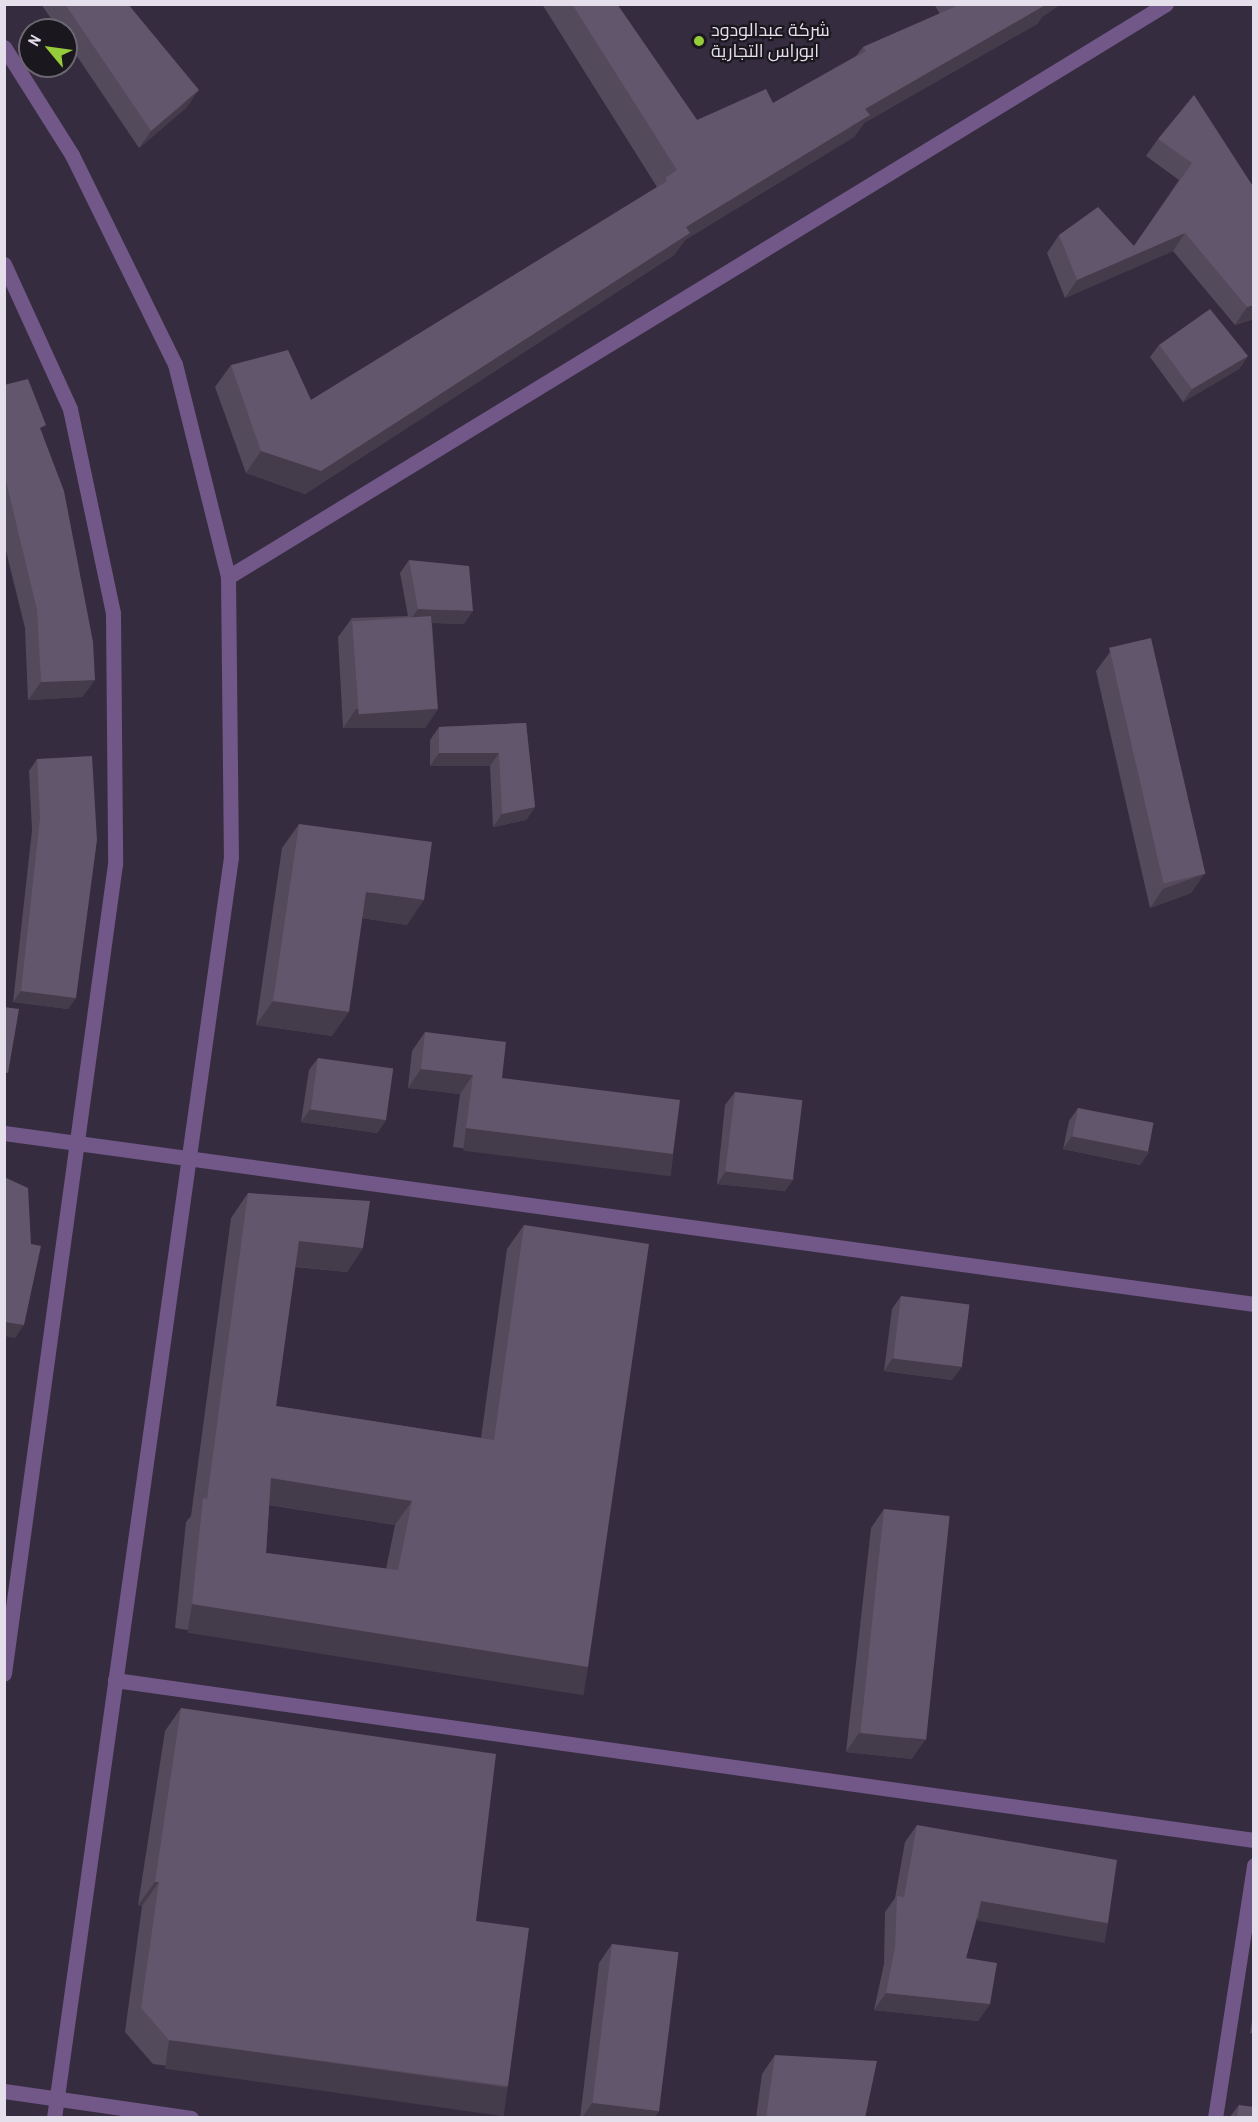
<!DOCTYPE html>
<meta charset="utf-8">
<style>
body{margin:0}
#map{position:relative;width:1258px;height:2122px;overflow:hidden;background:#362c3f;font-family:"Archivo Narrow",Cairo,sans-serif}
div>[style]{position:absolute}
[style*='--x']{left:calc(var(--x)*1px);top:calc(var(--y)*1px);width:calc(var(--w)*1px);rotate:calc(var(--a)*1deg)}
.minor>*{height:15px;margin:-7.5px;padding:0 7.5px;transform-origin:7.5px;border-radius:7.5px;background:#725888}
.wall>*{inset:0;background:#534a5c}
.shaded-wall>*{inset:0;background:#443c4b;transform-origin:0 0}
.building>*{inset:0;background:#61566b;transform-origin:0 0}
.dots>*{width:16px;height:16px;translate:-50% -50%;box-sizing:border-box;border:3px solid #1b171f;border-radius:50%}
span{translate:-50% -50%;white-space:nowrap;text-align:center;line-height:1.15;-webkit-text-stroke:4.5px #1b171f;paint-order:stroke}
.poi-label{font-size:18px;color:#e5dfeb}
.left{translate:0 -50%;text-align:left}
.frame{position:absolute;inset:0;border:6px solid #e5dfeb;pointer-events:none}
.north{position:absolute;left:18px;top:18px;width:60px;height:60px;box-sizing:border-box;background:#1b171f;border:2px solid #6c6771;border-radius:50%;rotate:299deg;font-size:16px;font-weight:700;line-height:24px;text-align:center;color:#e5dfeb}
.north::after{content:'';display:block;margin:auto;width:21px;height:27px;background:#95cc3a;clip-path:polygon(50% 0,100% 100%,50% 72%,0 100%)}
</style>
<div id="map">
<div class="minor">
<i style="--x:4;--y:47;--w:128;--a:57.8"></i>
<i style="--x:72;--y:155;--w:233;--a:63.8"></i>
<i style="--x:175;--y:364;--w:219;--a:76"></i>
<i style="--x:228;--y:577;--w:280;--a:89.4"></i>
<i style="--x:231;--y:857;--w:1273;--a:97.99"></i>
<i style="--x:4;--y:264;--w:159;--a:65.5"></i>
<i style="--x:70;--y:409;--w:208;--a:78.1"></i>
<i style="--x:113;--y:613;--w:251;--a:89.5"></i>
<i style="--x:115;--y:864;--w:817;--a:97.81"></i>
<i style="--x:228;--y:577;--w:1099;--a:-31.42"></i>
<i style="--x:4;--y:1133;--w:1262;--a:7.79"></i>
<i style="--x:115;--y:1680;--w:1150;--a:8"></i>
<i style="--x:4;--y:2091;--w:189;--a:8.2"></i>
<i style="--x:1215;--y:2118;--w:256;--a:-81.2"></i>
</div>
<div class="wall">
<i style="clip-path:polygon(41px 4px,128px 4px,187px 107px,139px 148px,66px 40px,66px 30px,59px 30px)"></i>
<i style="clip-path:polygon(542px 4px,617px 4px,697px 120px,773px 103px,856px 56px,863px 47px,940px 14px,934px 4px,1061px 4px,1042px 17px,1037px 24px,864px 123px,854px 137px,685px 240px,674px 255px,305px 494px,246px 473px,215px 387px,231px 365px,311px 400px,657px 187px)"></i>
<i style="clip-path:polygon(1158px 139px,1254px 188px,1254px 319px,1235px 325px,1173px 251px,1065px 298px,1047px 253px,1059px 235px,1134px 246px,1179px 180px,1146px 156px)"></i>
<i style="clip-path:polygon(1159px 345px,1248px 356px,1239px 369px,1183px 402px,1150px 357px)"></i>
<i style="clip-path:polygon(4px 385px,42px 432px,95px 680px,82px 697px,28px 700px,25px 628px,4px 543px)"></i>
<i style="clip-path:polygon(409px 560px,464px 624px,432px 623px,438px 709px,425px 728px,343px 728px,338px 637px,352px 618px,408px 616px,400px 573px)"></i>
<i style="clip-path:polygon(1110px 652px,1204px 874px,1191px 893px,1150px 908px,1096px 671px)"></i>
<i style="clip-path:polygon(526px 723px,535px 807px,526px 820px,493px 827px,490px 766px,430px 766px,430px 740px,439px 727px)"></i>
<i style="clip-path:polygon(37px 759px,76px 998px,68px 1009px,13px 1002px,32px 830px,29px 771px)"></i>
<i style="clip-path:polygon(299px 824px,407px 925px,362px 918px,332px 1036px,256px 1025px,282px 848px)"></i>
<i style="clip-path:polygon(425px 1032px,502px 1078px,660px 1173px,453px 1147px,460px 1094px,408px 1088px,412px 1051px)"></i>
<i style="clip-path:polygon(318px 1058px,386px 1120px,377px 1133px,301px 1122px,309px 1070px)"></i>
<i style="clip-path:polygon(735px 1092px,794px 1178px,785px 1191px,717px 1184px,725px 1105px)"></i>
<i style="clip-path:polygon(1078px 1108px,1149px 1152px,1140px 1165px,1063px 1149px,1069px 1121px)"></i>
<i style="clip-path:polygon(evenodd,248px 1193px,363px 1248px,347px 1272px,295px 1267px,276px 1406px,481px 1438px,507px 1249px,524px 1225px,571px 1691px,175px 1628px,186px 1522px,191px 1516px,231px 1218px,248px 1193px,269px 1505px,395px 1525px,386px 1569px,266px 1553px,269px 1505px)"></i>
<i style="clip-path:polygon(901px 1296px,952px 1380px,884px 1371px,892px 1309px)"></i>
<i style="clip-path:polygon(884px 1509px,912px 1759px,846px 1752px,871px 1528px)"></i>
<i style="clip-path:polygon(181px 1708px,476px 1921px,508px 2086px,491px 2109px,153px 2064px,125px 2032px,142px 1906px,138px 1905px,165px 1731px)"></i>
<i style="clip-path:polygon(917px 1825px,1108px 1923px,1097px 1940px,977px 1919px,966px 1958px,990px 2004px,978px 2021px,874px 2010px,884px 1964px,885px 1912px,895px 1898px,905px 1842px)"></i>
<i style="clip-path:polygon(612px 1944px,659px 2111px,654px 2118px,580px 2118px,599px 1963px)"></i>
<i style="clip-path:polygon(1254px 2009px,1254px 2034px,1250px 2033px)"></i>
<i style="clip-path:polygon(775px 2055px,865px 2118px,756px 2118px,762px 2074px)"></i>
<i style="clip-path:polygon(1239px 2105px,1254px 2118px,1229px 2118px)"></i>
</div>
<div class="shaded-wall">
<i style="clip-path:polygon(1047px 4px,1061px 4px,1042px 17px,1037px 24px,864px 123px,854px 137px,685px 240px,674px 255px,305px 494px,246px 473px,261px 451px,686px 227px,865px 109px)"></i>
<i style="clip-path:polygon(199px 90px,187px 107px,139px 148px,151px 131px)"></i>
<i style="clip-path:polygon(1185px 233px,1173px 251px,1065px 298px,1077px 280px)"></i>
<i style="clip-path:polygon(1254px 305px,1254px 319px,1235px 325px,1247px 307px)"></i>
<i style="clip-path:polygon(1248px 356px,1239px 369px,1183px 402px,1192px 389px)"></i>
<i style="clip-path:polygon(418px 609px,473px 611px,464px 624px,409px 622px)"></i>
<i style="clip-path:polygon(95px 680px,82px 697px,28px 700px,41px 682px)"></i>
<i style="clip-path:polygon(356px 709px,438px 709px,425px 728px,343px 728px)"></i>
<i style="clip-path:polygon(439px 753px,499px 753px,490px 766px,430px 766px)"></i>
<i style="clip-path:polygon(535px 807px,526px 820px,493px 827px,502px 814px)"></i>
<i style="clip-path:polygon(1204px 874px,1191px 893px,1150px 908px,1163px 889px)"></i>
<i style="clip-path:polygon(366px 892px,424px 900px,407px 925px,349px 916px)"></i>
<i style="clip-path:polygon(21px 991px,76px 998px,68px 1009px,13px 1002px)"></i>
<i style="clip-path:polygon(273px 1001px,349px 1012px,332px 1036px,256px 1025px)"></i>
<i style="clip-path:polygon(421px 1069px,473px 1075px,460px 1094px,408px 1088px)"></i>
<i style="clip-path:polygon(310px 1109px,386px 1120px,377px 1133px,301px 1122px)"></i>
<i style="left:466px;top:1128px;width:209px;height:23px;rotate:7deg"></i>
<i style="clip-path:polygon(1072px 1136px,1149px 1152px,1140px 1165px,1063px 1149px)"></i>
<i style="clip-path:polygon(726px 1171px,794px 1178px,785px 1191px,717px 1184px)"></i>
<i style="clip-path:polygon(299px 1241px,363px 1248px,347px 1272px,282px 1265px)"></i>
<i style="clip-path:polygon(4px 1322px,24px 1325px,15px 1338px,4px 1336px)"></i>
<i style="clip-path:polygon(893px 1358px,962px 1367px,952px 1380px,884px 1371px)"></i>
<i style="clip-path:polygon(271px 1478px,412px 1501px,395px 1525px,254px 1502px)"></i>
<i style="left:192px;top:1604px;width:401px;height:29px;rotate:9deg"></i>
<i style="clip-path:polygon(859px 1733px,925px 1740px,912px 1759px,846px 1752px)"></i>
<i style="clip-path:polygon(155px 1882px,159px 1882px,142px 1906px,138px 1905px)"></i>
<i style="left:981px;top:1901px;width:129px;height:20px;rotate:10deg"></i>
<i style="clip-path:polygon(886px 1993px,990px 2004px,978px 2021px,874px 2010px)"></i>
<i style="left:169px;top:2040px;width:342px;height:29px;rotate:8deg"></i>
<i style="clip-path:polygon(592px 2103px,659px 2111px,654px 2118px,582px 2118px)"></i>
</div>
<div class="building">
<i style="clip-path:polygon(65px 4px,128px 4px,199px 90px,151px 131px)"></i>
<i style="clip-path:polygon(572px 4px,617px 4px,697px 120px,766px 89px,773px 103px,866px 51px,863px 47px,961px 4px,1047px 4px,865px 109px,870px 115px,686px 227px,690px 233px,321px 471px,261px 451px,231px 365px,288px 350px,311px 400px,667px 181px,665px 178px,677px 170px)"></i>
<i style="clip-path:polygon(1194px 95px,1254px 188px,1254px 305px,1247px 307px,1185px 233px,1077px 280px,1059px 235px,1098px 207px,1134px 246px,1192px 163px,1158px 139px)"></i>
<i style="clip-path:polygon(1210px 309px,1248px 356px,1192px 389px,1159px 345px)"></i>
<i style="clip-path:polygon(28px 379px,46px 425px,40px 428px,64px 491px,93px 642px,95px 680px,41px 682px,37px 610px,4px 473px,4px 385px)"></i>
<i style="clip-path:polygon(409px 560px,469px 566px,473px 611px,418px 609px)"></i>
<i style="left:431px;top:616px;width:93px;height:79px;rotate:86deg"></i>
<i style="left:1151px;top:638px;width:242px;height:43px;rotate:77deg"></i>
<i style="clip-path:polygon(526px 723px,535px 807px,502px 814px,499px 753px,439px 753px,439px 727px)"></i>
<i style="clip-path:polygon(92px 756px,97px 840px,76px 998px,21px 991px,40px 818px,37px 759px)"></i>
<i style="clip-path:polygon(299px 824px,432px 842px,424px 900px,366px 892px,349px 1012px,273px 1001px)"></i>
<i style="clip-path:polygon(4px 1007px,19px 1009px,8px 1073px,4px 1072px)"></i>
<i style="clip-path:polygon(425px 1032px,506px 1042px,502px 1078px,680px 1100px,673px 1154px,466px 1128px,473px 1075px,421px 1069px)"></i>
<i style="left:318px;top:1058px;width:76px;height:52px;rotate:8deg"></i>
<i style="left:735px;top:1092px;width:68px;height:80px;rotate:7deg"></i>
<i style="left:1078px;top:1108px;width:77px;height:29px;rotate:11deg"></i>
<i style="clip-path:polygon(4px 1177px,28px 1188px,31px 1244px,41px 1246px,24px 1325px,4px 1322px)"></i>
<i style="clip-path:polygon(evenodd,248px 1193px,370px 1201px,363px 1248px,299px 1241px,276px 1406px,494px 1440px,524px 1225px,649px 1244px,588px 1667px,192px 1604px,203px 1498px,207px 1499px,248px 1193px,271px 1478px,412px 1501px,398px 1570px,266px 1553px,271px 1478px)"></i>
<i style="left:901px;top:1296px;width:69px;height:63px;rotate:7deg"></i>
<i style="left:884px;top:1509px;width:66px;height:225px;rotate:6deg"></i>
<i style="clip-path:polygon(181px 1708px,496px 1754px,476px 1921px,529px 1928px,508px 2086px,169px 2040px,141px 2008px,159px 1882px,155px 1882px)"></i>
<i style="clip-path:polygon(917px 1825px,1117px 1860px,1108px 1923px,981px 1901px,966px 1958px,997px 1963px,990px 2004px,886px 1993px,895px 1948px,897px 1896px,904px 1897px)"></i>
<i style="left:612px;top:1944px;width:67px;height:160px;rotate:7deg"></i>
<i style="clip-path:polygon(775px 2055px,877px 2061px,865px 2118px,766px 2118px)"></i>
<i style="clip-path:polygon(1239px 2105px,1254px 2107px,1254px 2118px,1237px 2118px)"></i>
</div>
<div class="dots">
<i style="left:699px;top:41px;background:#95cc3a"></i>
</div>
<div class="poi-label">
<span class="left" style="left:711px;top:41px">شركة عبدالودود<br>ابوراس التجارية</span>
</div>
<div class="frame"></div>
<div class="north">N</div>
</div>
